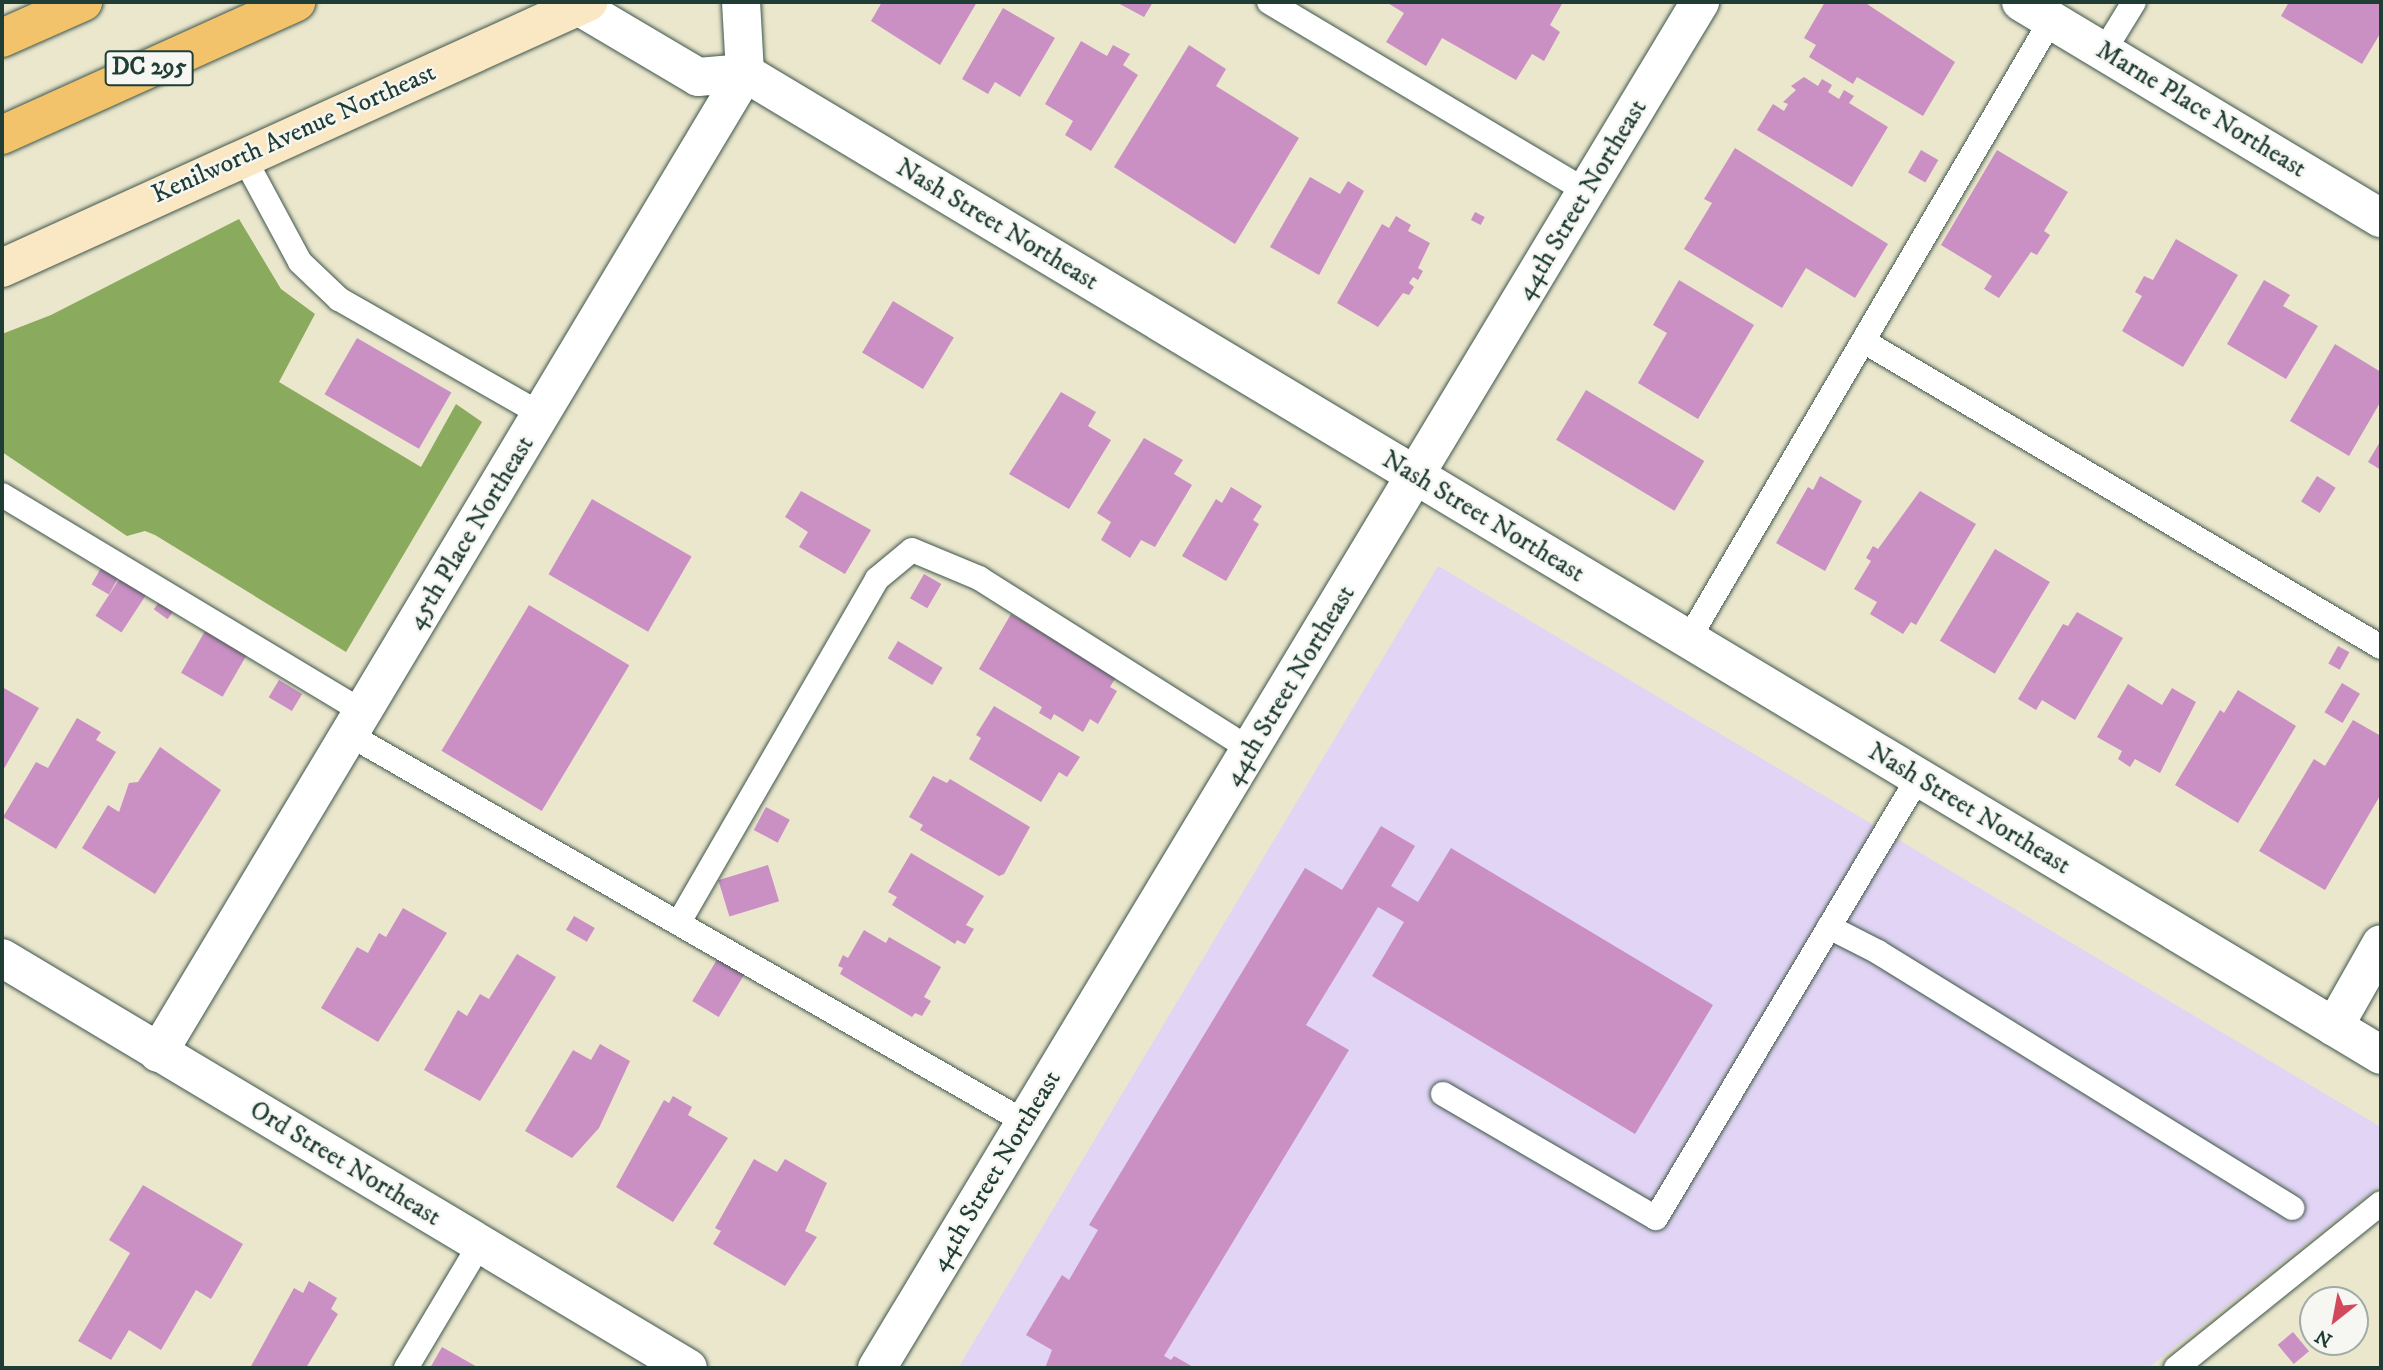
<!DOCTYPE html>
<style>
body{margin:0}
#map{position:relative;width:2383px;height:1370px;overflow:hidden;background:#ebe7cd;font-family:"IM FELL DW Pica",serif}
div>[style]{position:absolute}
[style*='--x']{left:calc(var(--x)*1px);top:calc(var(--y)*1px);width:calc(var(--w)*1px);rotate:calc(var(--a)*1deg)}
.built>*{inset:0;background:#e1d4f4}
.forest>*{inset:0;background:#8aaa5e}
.building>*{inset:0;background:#ca90c4;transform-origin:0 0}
.roads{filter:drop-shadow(0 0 2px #3e564b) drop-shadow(0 0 2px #3e564b)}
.lane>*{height:24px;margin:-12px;padding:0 12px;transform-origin:12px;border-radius:12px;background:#fff}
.street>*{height:38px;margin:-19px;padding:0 19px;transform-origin:19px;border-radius:19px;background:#fff}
.secondary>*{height:38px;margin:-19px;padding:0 19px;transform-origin:19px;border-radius:19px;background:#fae7c3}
.highway>*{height:38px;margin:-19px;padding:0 19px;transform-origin:19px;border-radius:19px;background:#f2c36a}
span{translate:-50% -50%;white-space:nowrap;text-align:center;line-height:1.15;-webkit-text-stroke:5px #f6f6f2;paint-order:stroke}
.shield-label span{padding:2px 5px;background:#f6f6f2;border:2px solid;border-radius:5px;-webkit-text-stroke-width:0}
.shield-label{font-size:24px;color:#1f3d34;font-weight:700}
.street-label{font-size:26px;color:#1f3d34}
.frame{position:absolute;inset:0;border:4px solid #1f3d34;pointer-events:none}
.north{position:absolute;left:2299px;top:1286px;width:70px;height:70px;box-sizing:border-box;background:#f6f6f2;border:2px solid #a0aca6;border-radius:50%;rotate:211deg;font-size:19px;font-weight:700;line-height:28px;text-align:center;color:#1f3d34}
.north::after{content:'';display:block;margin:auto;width:24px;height:32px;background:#d1495b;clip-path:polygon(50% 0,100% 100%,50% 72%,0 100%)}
</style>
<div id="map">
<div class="built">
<i style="clip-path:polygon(1438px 566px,2381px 1127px,2381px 1185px,2148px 1368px,958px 1368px)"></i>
</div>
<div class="forest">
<i style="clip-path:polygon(239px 219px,281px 289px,315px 314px,279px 382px,421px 467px,456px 404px,482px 422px,346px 652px,155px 535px,145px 531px,127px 536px,2px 452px,2px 334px,51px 315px)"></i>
</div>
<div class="building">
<i style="clip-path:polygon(882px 2px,977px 2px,940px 65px,871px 21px)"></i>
<i style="clip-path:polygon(1116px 2px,1153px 2px,1144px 17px)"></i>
<i style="clip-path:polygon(1386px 2px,1563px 2px,1550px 25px,1560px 32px,1544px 61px,1532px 54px,1516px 80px,1442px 38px,1426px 66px,1386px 42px,1404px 13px)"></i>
<i style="clip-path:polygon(1825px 2px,1864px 2px,1955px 62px,1923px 116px,1857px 77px,1853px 84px,1809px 57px,1816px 45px,1804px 38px)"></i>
<i style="clip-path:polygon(2289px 2px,2381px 2px,2381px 32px,2362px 64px,2281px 16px)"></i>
<i style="clip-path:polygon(1003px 8px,1055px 38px,1020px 97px,995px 82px,988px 94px,962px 79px)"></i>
<i style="clip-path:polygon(1081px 41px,1107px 56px,1113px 45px,1130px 54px,1123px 65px,1138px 75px,1091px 151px,1065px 135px,1073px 121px,1045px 104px)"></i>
<i style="clip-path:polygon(1189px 45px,1226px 69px,1216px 86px,1299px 138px,1235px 244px,1114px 167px)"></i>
<i style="clip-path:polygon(1804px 77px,1818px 86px,1822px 79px,1832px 85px,1828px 92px,1839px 99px,1844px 90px,1854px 96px,1849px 103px,1888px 127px,1852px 187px,1757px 130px,1773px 104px,1784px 111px,1788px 104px,1783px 102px,1796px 90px,1791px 86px)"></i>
<i style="clip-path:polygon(1735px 148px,1888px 244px,1855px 298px,1806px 268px,1782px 308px,1684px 249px,1712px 203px,1704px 199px)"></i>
<i style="left:1921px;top:150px;width:20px;height:26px;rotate:30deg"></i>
<i style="clip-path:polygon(1997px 150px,2068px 192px,2044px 231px,2050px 235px,2037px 255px,2031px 252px,1999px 298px,1984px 289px,1992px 276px,1941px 245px)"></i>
<i style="clip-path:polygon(1310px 177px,1340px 194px,1348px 181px,1364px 191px,1319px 275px,1270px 247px)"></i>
<i style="left:1475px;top:212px;width:11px;height:9px;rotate:27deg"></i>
<i style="clip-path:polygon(1396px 216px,1411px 225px,1408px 231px,1430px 243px,1418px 268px,1423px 271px,1418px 280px,1413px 277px,1409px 283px,1414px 287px,1409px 295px,1403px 293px,1378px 327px,1337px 303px,1382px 224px,1389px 228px)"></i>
<i style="clip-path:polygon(2176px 239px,2238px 275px,2183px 367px,2122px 331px,2142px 296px,2135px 292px,2144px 276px,2153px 280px)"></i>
<i style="clip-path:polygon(1679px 280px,1754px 325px,1698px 419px,1638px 383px,1667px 333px,1653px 325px)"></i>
<i style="clip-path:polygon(2264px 280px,2290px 295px,2283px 306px,2318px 326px,2286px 379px,2227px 344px)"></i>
<i style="left:893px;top:301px;width:71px;height:60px;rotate:31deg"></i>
<i style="left:357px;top:338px;width:109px;height:65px;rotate:30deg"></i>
<i style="clip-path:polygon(2335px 344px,2381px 372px,2381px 401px,2349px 456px,2290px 421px)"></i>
<i style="left:1586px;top:390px;width:138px;height:58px;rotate:31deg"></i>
<i style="clip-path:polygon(1061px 392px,1096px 412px,1088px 426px,1111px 440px,1069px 509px,1009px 474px)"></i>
<i style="clip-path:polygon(1144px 438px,1183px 460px,1174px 474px,1192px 485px,1155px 547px,1141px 540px,1130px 558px,1101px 540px,1111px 522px,1097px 513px)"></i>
<i style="clip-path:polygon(2381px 440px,2381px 470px,2368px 462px)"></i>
<i style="clip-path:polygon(1820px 476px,1862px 501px,1825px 571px,1776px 543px,1808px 487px,1813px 490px)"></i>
<i style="left:2317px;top:476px;width:22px;height:30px;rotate:32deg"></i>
<i style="clip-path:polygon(1231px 487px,1262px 506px,1253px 520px,1259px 524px,1226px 581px,1182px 556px,1216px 499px,1222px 503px)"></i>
<i style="clip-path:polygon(801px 491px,871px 530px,845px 574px,799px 547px,808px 532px,785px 517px)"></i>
<i style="clip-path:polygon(1920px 491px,1976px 524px,1916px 625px,1911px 622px,1903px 634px,1870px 614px,1877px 602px,1854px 589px,1871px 561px,1866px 558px,1873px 546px,1878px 549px)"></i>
<i style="left:592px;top:499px;width:115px;height:87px;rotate:30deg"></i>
<i style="left:1995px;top:549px;width:64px;height:107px;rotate:31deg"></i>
<i style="left:101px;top:568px;width:20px;height:19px;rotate:30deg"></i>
<i style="left:924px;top:574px;width:20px;height:28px;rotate:30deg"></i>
<i style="left:120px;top:578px;width:31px;height:45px;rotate:33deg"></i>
<i style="left:162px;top:598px;width:17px;height:14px;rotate:36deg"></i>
<i style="left:529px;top:605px;width:117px;height:170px;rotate:31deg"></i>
<i style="clip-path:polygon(2077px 612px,2123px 638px,2075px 720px,2042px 700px,2036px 710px,2018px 699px,2063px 624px,2068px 626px)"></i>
<i style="clip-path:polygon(1011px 614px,1116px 677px,1110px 687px,1117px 691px,1098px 724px,1090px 719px,1083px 732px,1054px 714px,1051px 720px,1039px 713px,1042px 707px,979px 669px)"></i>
<i style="left:208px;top:626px;width:48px;height:54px;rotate:30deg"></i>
<i style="left:898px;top:641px;width:52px;height:20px;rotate:31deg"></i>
<i style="left:2338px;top:646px;width:13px;height:20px;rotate:29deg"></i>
<i style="left:279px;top:680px;width:27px;height:20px;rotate:31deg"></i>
<i style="left:2342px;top:683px;width:21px;height:34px;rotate:31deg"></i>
<i style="clip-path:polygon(2128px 684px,2162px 705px,2172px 688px,2196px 702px,2160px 773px,2135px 759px,2130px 767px,2118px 759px,2122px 751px,2097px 737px)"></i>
<i style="clip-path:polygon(2px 687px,39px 708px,2px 772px)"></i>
<i style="clip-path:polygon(2238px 690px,2296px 726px,2238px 823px,2175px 785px,2220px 710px,2224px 713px)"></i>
<i style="clip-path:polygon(994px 706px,1080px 757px,1067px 777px,1059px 772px,1041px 802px,969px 759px,981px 738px,976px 735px)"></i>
<i style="clip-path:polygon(77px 718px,101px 732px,96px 740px,116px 752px,56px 849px,3px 817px,36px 762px,48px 768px)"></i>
<i style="clip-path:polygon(2353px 720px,2381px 736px,2381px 794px,2325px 890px,2259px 851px,2314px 759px,2325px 766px)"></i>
<i style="clip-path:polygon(160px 747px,221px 790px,155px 894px,82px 848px,108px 805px,119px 812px,129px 783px,138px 782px)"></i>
<i style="clip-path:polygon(933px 776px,947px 783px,950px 779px,1030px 827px,1004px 874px,999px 876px,920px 830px,923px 825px,909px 817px)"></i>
<i style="left:766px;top:807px;width:27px;height:26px;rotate:28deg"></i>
<i style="clip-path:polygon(1381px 826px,1415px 846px,1391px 886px,1418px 902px,1451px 848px,1713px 1005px,1635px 1134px,1372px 976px,1404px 922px,1378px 907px,1306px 1025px,1349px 1050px,1164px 1356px,1171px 1360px,1174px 1356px,1195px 1368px,1045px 1368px,1052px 1350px,1026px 1335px,1062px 1275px,1069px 1280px,1098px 1230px,1089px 1225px,1305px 868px,1342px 890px)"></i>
<i style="clip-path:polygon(911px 853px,984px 896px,966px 925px,974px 929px,965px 944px,957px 940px,955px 944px,892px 905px,897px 897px,888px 892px)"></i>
<i style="left:768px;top:865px;width:38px;height:52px;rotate:73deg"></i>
<i style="clip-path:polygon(403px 908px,447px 933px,378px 1042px,321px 1008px,357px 947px,368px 953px,379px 933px,386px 937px)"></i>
<i style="left:574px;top:916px;width:24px;height:16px;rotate:30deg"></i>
<i style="clip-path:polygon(864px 930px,886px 943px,889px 937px,941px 967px,924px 997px,931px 1001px,922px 1016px,915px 1013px,912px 1017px,840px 974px,843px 968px,838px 966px,843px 955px,848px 958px)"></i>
<i style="left:721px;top:953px;width:31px;height:56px;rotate:31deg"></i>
<i style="clip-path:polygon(517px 954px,556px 977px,480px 1101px,424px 1070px,458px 1010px,467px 1016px,480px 994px,489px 999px)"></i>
<i style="clip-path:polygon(600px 1044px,630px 1061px,599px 1128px,572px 1158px,525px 1131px,573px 1050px,591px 1060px)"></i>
<i style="clip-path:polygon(673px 1096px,692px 1107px,688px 1115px,728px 1138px,673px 1222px,616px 1187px,664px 1100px,669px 1103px)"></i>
<i style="clip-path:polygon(754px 1159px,777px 1172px,785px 1159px,827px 1183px,805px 1231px,817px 1237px,785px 1286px,713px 1244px,721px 1231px,715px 1228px)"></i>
<i style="clip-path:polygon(143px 1185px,243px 1244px,211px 1299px,196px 1290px,161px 1350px,129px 1330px,111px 1360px,78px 1341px,130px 1253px,109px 1240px)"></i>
<i style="clip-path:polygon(309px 1281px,337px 1298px,331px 1309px,338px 1314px,306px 1368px,250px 1368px,294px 1288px,303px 1293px)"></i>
<i style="left:2293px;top:1332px;width:25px;height:20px;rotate:50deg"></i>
<i style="clip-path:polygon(442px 1347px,479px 1368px,430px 1368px)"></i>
</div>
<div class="roads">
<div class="lane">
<i style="--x:1269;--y:2;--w:371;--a:30.8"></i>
<i style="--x:2104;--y:51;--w:57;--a:-58.5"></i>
<i style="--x:243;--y:156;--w:120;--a:61.7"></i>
<i style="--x:300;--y:262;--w:54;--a:43.5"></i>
<i style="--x:339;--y:299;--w:234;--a:29.7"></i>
<i style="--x:1865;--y:342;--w:599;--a:30.59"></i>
<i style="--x:2;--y:495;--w:421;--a:31"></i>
<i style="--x:1688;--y:640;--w:718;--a:-59.65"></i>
<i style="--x:350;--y:735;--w:778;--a:29.83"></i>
<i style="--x:679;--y:922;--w:396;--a:-60"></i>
<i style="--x:877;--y:579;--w:45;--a:-39.6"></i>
<i style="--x:912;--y:550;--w:73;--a:22.7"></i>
<i style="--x:979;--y:578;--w:322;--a:32.3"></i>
<i style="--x:1829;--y:927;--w:55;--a:27"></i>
<i style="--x:1878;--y:952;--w:487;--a:31.7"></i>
<i style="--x:1443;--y:1094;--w:246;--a:30.2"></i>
<i style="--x:1656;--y:1218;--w:512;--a:-59.23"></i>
<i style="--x:406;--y:1368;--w:144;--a:-59.2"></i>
<i style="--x:2176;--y:1368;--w:263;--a:-38.8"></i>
</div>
<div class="street">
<i style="--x:2021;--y:2;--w:420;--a:31"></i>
<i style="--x:578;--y:6;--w:139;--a:30.6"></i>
<i style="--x:698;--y:77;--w:47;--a:-4.9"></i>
<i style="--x:745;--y:73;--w:1908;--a:30.97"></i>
<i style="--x:2;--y:958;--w:799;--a:30.87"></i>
<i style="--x:2334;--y:1027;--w:95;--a:-60.5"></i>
<i style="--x:158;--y:1053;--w:1142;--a:-59.08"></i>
<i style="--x:745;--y:73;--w:71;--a:-93.2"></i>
<i style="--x:877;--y:1368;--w:1595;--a:-58.93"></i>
</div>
<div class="secondary">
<i style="--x:2;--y:268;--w:644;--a:-24.41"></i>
</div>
<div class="highway">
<i style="--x:2;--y:38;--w:89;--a:-24"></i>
<i style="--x:2;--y:135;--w:323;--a:-24.3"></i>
</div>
</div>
<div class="shield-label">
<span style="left:149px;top:68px">DC 295</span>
</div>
<div class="street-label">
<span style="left:2201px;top:110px;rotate:31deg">Marne Place Northeast</span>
<span style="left:294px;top:134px;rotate:-24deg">Kenilworth Avenue Northeast</span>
<span style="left:1582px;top:200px;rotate:-59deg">44th Street Northeast</span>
<span style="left:997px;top:225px;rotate:31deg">Nash Street Northeast</span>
<span style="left:1483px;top:517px;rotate:31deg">Nash Street Northeast</span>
<span style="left:471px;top:533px;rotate:-59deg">45th Place Northeast</span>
<span style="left:1290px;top:686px;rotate:-59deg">44th Street Northeast</span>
<span style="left:1969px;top:809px;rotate:31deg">Nash Street Northeast</span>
<span style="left:345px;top:1164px;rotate:31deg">Ord Street Northeast</span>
<span style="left:996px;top:1171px;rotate:-59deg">44th Street Northeast</span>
</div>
<div class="frame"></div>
<div class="north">N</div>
</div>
